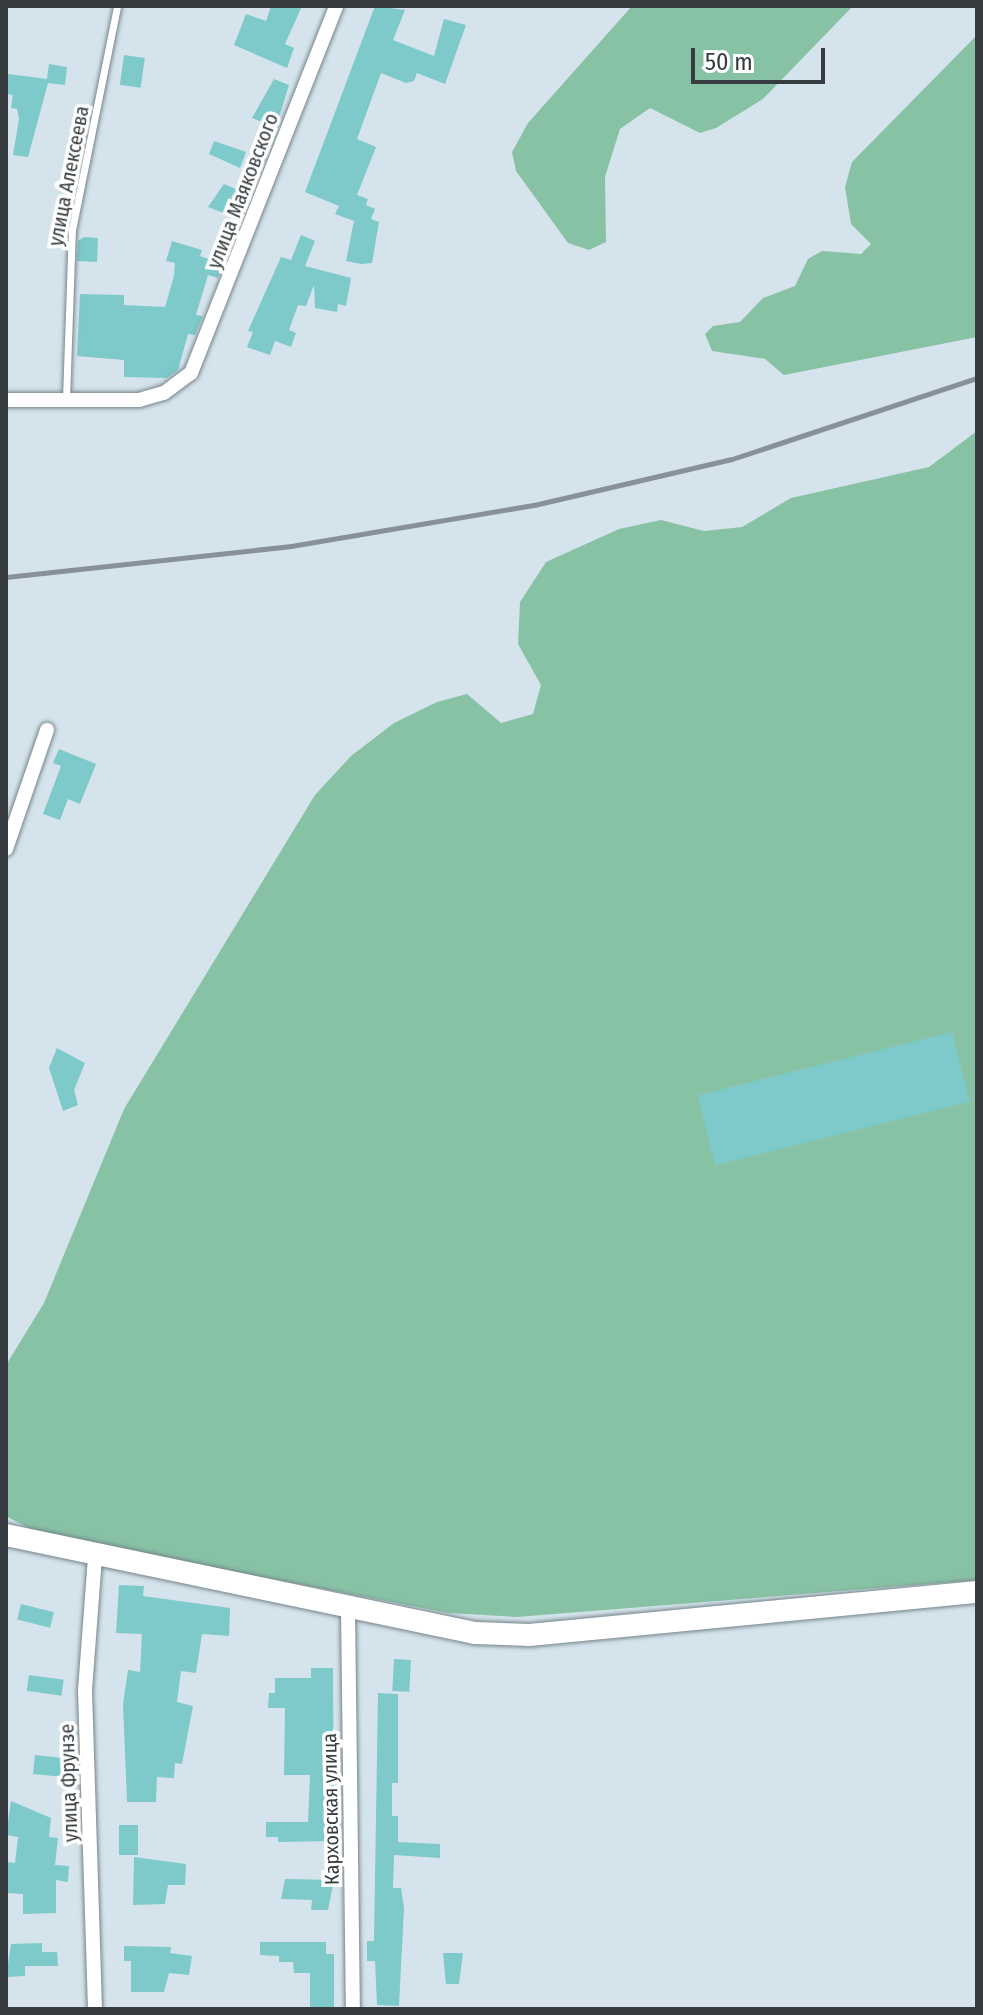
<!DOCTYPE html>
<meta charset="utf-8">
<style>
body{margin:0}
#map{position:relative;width:983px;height:2015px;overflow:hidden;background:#d5e4ec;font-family:"Fira Sans Condensed",sans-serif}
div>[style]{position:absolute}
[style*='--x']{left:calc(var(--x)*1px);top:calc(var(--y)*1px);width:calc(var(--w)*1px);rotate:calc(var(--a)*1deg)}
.green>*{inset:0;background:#88c2a5}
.building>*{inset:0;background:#7ec9c9;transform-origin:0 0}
.roads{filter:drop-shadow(0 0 2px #76848b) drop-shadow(0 0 2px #76848b)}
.lane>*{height:7px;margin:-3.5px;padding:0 3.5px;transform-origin:3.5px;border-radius:3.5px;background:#fff}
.street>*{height:14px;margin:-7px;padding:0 7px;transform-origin:7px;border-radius:7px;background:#fff}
.secondary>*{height:22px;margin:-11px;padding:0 11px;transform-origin:11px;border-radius:11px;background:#fff}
.rail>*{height:5px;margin:-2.5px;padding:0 2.5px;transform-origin:2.5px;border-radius:2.5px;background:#879197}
span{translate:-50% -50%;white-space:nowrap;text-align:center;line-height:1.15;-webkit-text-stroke:7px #fff;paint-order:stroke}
.street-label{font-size:20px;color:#363c3f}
.frame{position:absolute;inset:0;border:8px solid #363c3f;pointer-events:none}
.scale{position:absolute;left:691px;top:48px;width:134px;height:36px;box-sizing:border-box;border:4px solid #363c3f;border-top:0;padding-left:10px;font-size:24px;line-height:28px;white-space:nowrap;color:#363c3f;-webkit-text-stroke:6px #fff;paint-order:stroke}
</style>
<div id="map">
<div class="green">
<i style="clip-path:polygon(632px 6px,853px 6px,763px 99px,716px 128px,700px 133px,650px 108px,620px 129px,605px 177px,606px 242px,589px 250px,568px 243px,516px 171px,512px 152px,528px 123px)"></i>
<i style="clip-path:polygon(977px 35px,977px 337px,784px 375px,765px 359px,712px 351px,705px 334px,713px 326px,740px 322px,763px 298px,795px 286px,808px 259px,822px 251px,861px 254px,871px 244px,851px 224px,845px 187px,852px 162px)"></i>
<i style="clip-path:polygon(977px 431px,977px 1580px,517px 1617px,448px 1613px,40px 1534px,6px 1516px,6px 1365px,44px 1303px,124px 1109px,315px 795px,351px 756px,394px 723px,437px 702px,467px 694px,501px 723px,533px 714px,541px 685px,518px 644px,520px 602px,546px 562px,619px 529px,661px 520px,704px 531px,742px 527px,791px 498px,929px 467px)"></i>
</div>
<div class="building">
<i style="clip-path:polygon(271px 6px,302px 6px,285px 44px,294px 48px,287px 68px,234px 45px,246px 14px,266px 21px)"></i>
<i style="clip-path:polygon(375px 6px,405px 10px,393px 40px,434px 56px,444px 19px,466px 25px,445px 84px,417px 73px,414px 81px,406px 83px,381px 73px,357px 139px,376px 147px,357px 195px,368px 199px,366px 205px,375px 209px,371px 219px,379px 222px,372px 263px,361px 264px,346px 261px,354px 221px,335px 214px,339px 206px,305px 192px)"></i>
<i style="left:124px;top:55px;width:21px;height:30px;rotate:8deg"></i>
<i style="clip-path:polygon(49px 64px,67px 67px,65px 85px,48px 83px,28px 157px,13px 155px,19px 119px,17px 109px,11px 108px,13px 95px,6px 94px,8px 74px,47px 79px)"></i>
<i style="clip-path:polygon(274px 79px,289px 85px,276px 127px,252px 118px)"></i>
<i style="clip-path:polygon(214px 141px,246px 152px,240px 168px,209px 154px)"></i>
<i style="clip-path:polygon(224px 184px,243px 192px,234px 217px,208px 207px)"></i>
<i style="clip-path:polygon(301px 235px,315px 241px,305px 266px,351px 278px,346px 306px,338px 304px,337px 312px,315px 308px,314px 285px,306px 306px,298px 305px,289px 330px,296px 333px,291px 347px,275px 341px,270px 355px,247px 347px,253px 332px,248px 331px,281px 257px,291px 260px)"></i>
<i style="clip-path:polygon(84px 237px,98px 238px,97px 262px,77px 261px,78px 241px)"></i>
<i style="clip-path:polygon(172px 241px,202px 250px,200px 256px,223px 264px,218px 278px,208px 275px,196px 315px,203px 316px,195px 335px,188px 334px,178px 370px,167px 378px,124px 377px,124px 360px,77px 356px,80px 294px,124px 295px,124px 305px,165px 307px,174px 276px,175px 263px,166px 261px)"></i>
<i style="clip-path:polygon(59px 749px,96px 764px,80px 804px,68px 799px,60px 820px,43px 814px,61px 766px,53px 763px)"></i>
<i style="left:952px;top:1032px;width:72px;height:262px;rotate:76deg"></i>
<i style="clip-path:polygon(57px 1048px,85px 1063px,74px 1090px,78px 1105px,63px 1111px,49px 1068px)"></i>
<i style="clip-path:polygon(119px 1585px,144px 1586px,143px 1596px,230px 1608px,229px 1636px,202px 1634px,196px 1673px,181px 1671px,177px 1702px,193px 1706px,182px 1764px,175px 1763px,174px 1778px,157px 1777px,156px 1802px,127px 1802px,123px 1704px,128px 1670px,140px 1672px,142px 1634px,116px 1633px)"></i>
<i style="left:21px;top:1604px;width:34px;height:16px;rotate:14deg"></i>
<i style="left:394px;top:1659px;width:17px;height:32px;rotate:3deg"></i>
<i style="clip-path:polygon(311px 1668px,333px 1668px,334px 1841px,278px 1842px,278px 1837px,266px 1837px,266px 1822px,308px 1822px,310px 1775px,284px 1775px,285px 1708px,268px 1708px,269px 1693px,275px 1693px,275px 1678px,311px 1678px)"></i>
<i style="left:29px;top:1675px;width:35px;height:16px;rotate:8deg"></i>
<i style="clip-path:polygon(378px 1693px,398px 1694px,398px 1783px,392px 1783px,392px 1816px,398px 1816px,398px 1842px,440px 1844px,440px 1858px,394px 1855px,393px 1888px,401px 1888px,404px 1908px,399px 2006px,377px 2005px,375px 1961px,367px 1961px,367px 1941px,374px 1941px)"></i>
<i style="left:35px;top:1755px;width:28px;height:19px;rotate:6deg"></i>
<i style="clip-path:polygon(11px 1801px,51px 1818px,49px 1837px,58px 1838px,55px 1865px,69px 1866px,68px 1882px,56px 1880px,56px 1913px,23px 1914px,23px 1894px,6px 1893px,7px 1862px,15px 1863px,18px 1837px,6px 1835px)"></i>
<i style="left:119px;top:1825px;width:19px;height:30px"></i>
<i style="clip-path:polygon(134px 1857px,186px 1864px,185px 1885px,168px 1885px,165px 1904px,133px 1905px)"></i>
<i style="clip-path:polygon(285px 1879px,334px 1880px,328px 1910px,311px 1910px,312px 1900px,281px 1899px)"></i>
<i style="clip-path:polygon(260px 1942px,326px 1942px,326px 1954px,334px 1954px,334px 2009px,310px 2009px,310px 1973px,294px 1973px,293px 1962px,279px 1962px,279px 1956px,260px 1955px)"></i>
<i style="clip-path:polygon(42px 1943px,42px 1952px,57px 1952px,58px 1966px,25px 1966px,25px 1976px,6px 1977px,11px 1944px)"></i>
<i style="clip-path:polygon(124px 1946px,171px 1947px,170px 1953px,192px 1956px,189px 1975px,169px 1973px,164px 1992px,131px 1992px,131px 1961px,124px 1961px)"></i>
<i style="clip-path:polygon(443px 1953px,463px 1953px,459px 1984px,446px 1984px)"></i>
</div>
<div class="roads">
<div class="lane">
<i style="--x:66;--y:399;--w:169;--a:-88"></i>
<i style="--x:72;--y:230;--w:228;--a:-78.6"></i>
</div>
<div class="street">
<i style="--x:6;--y:400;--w:133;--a:0"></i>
<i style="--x:139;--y:400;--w:26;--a:-16"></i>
<i style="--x:164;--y:393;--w:34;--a:-37"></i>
<i style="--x:191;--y:373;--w:395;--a:-68.4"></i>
<i style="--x:6;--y:849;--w:126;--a:-71"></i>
<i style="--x:348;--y:1609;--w:400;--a:89.3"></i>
<i style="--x:95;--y:2009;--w:319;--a:-91.8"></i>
<i style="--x:85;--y:1690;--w:134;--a:-85.7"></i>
</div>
<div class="secondary">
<i style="--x:6;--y:1535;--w:479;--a:11.8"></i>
<i style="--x:475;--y:1633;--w:55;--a:2.1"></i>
<i style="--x:530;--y:1635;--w:449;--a:-5.5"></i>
</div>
</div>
<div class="rail">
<i style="--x:6;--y:577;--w:287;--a:-6.2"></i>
<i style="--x:291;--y:546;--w:246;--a:-9.6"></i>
<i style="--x:534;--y:505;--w:203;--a:-13.1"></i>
<i style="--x:732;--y:459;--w:258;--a:-18.3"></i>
</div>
<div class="street-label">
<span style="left:69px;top:176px;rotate:-79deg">улица Алексеева</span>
<span style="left:243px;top:191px;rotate:-69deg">улица Маяковского</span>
<span style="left:69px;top:1783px;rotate:-92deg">улица Фрунзе</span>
<span style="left:331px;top:1809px;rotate:-91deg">Карховская улица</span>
</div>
<div class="frame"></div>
<div class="scale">50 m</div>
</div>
